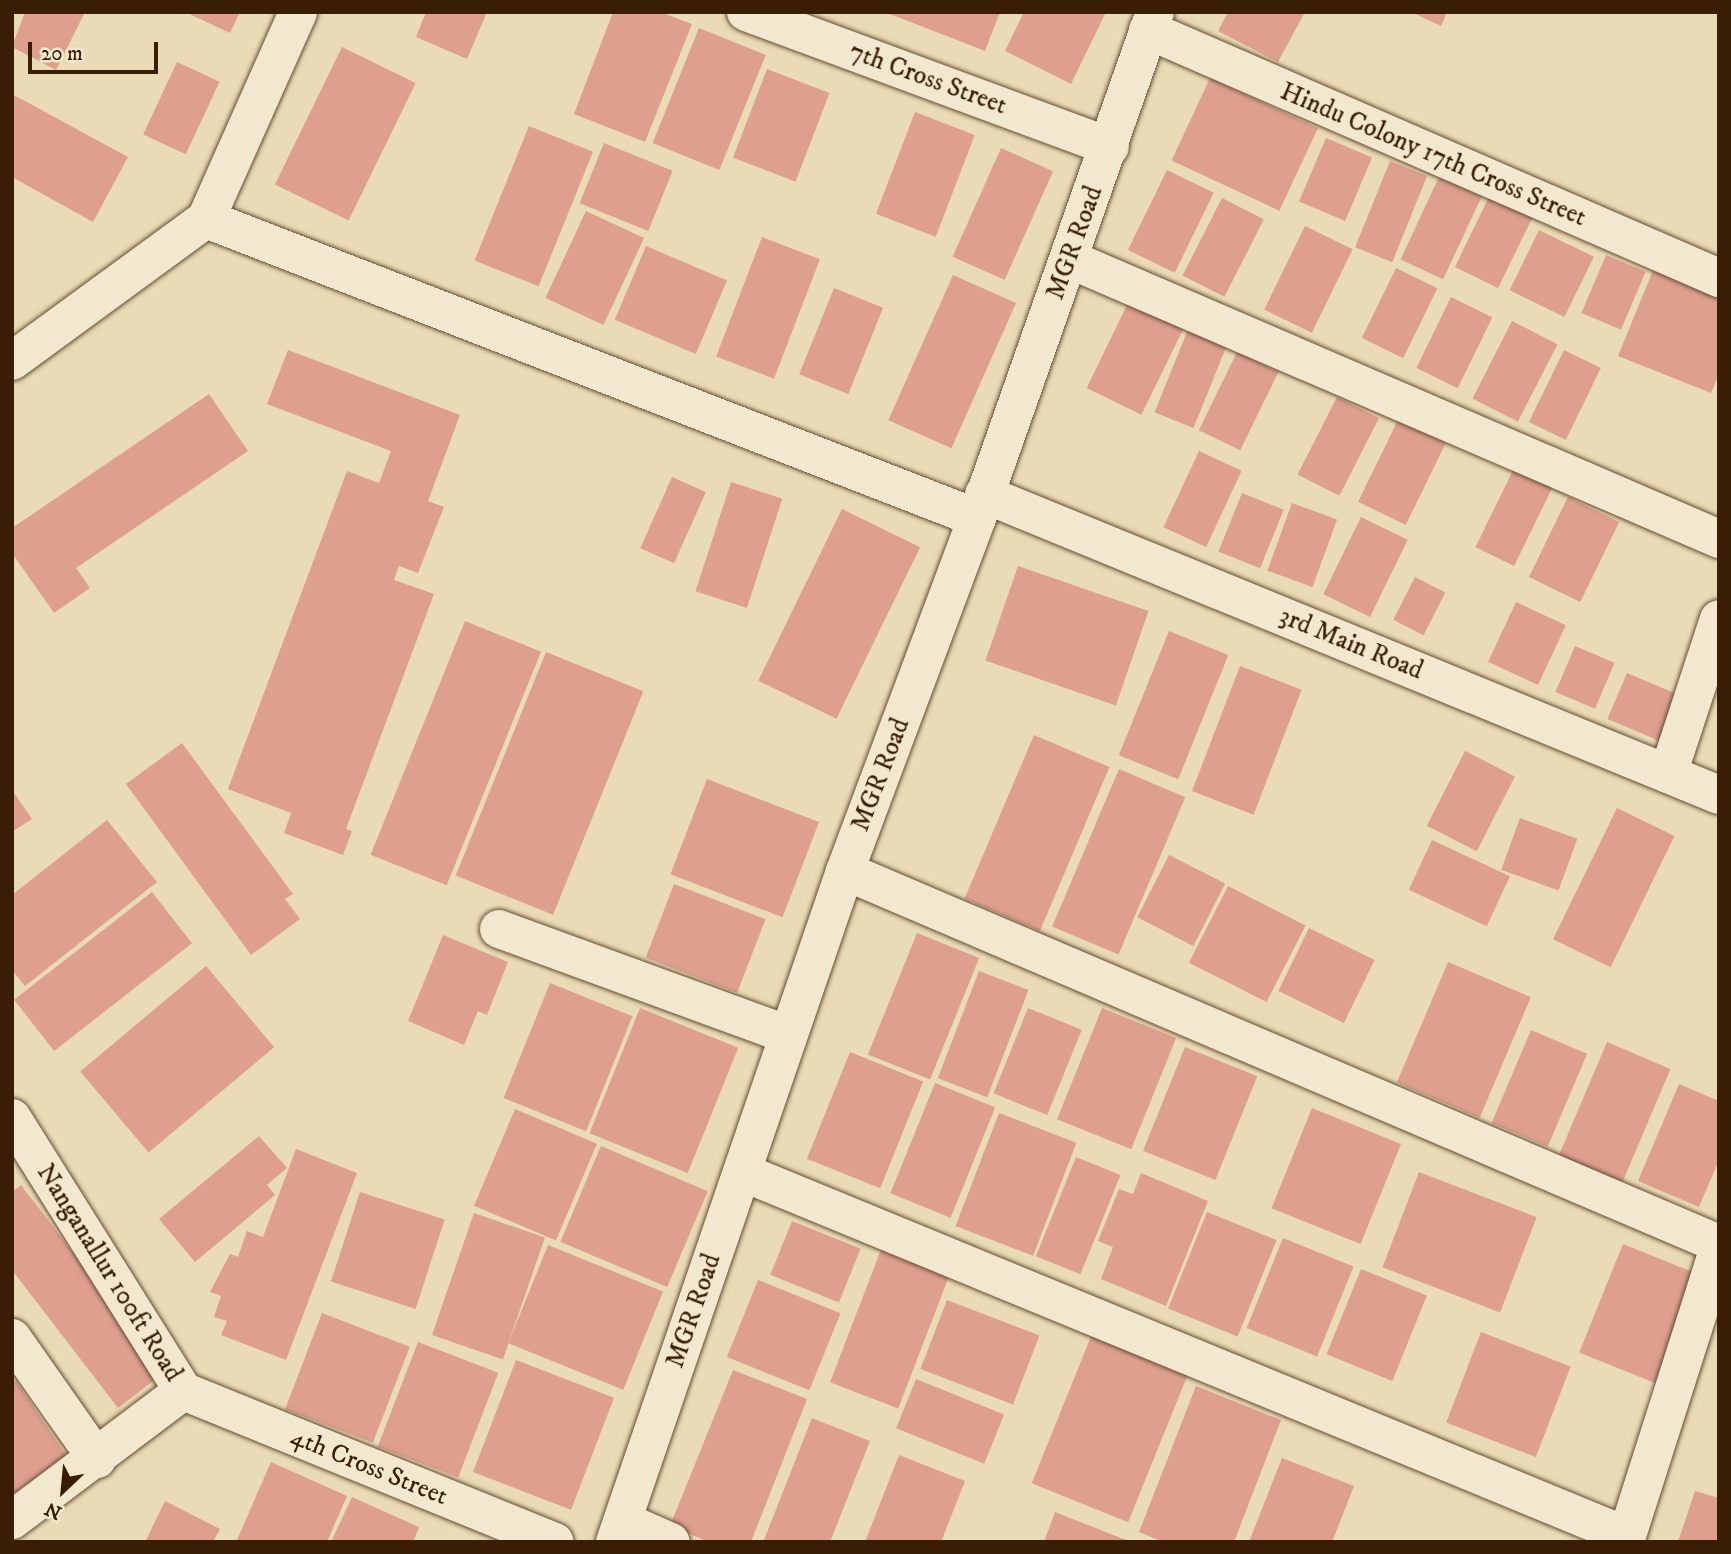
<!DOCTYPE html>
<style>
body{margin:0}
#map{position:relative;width:1731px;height:1554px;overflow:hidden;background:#e9dbb5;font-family:"IM FELL DW Pica",serif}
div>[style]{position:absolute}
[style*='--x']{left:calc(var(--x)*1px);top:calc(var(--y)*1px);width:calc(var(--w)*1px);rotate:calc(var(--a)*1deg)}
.building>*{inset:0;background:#de9f8f;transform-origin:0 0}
.roads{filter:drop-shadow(0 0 2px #654c30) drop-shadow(0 0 2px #654c30)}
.minor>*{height:38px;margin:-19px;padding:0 19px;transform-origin:19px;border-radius:19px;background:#f1e8cf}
span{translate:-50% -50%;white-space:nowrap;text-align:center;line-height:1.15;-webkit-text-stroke:5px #f1e8cf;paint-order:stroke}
.street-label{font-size:26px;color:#391d04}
.frame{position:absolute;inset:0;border:14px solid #391d04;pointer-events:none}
.north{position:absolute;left:28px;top:1456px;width:70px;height:70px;-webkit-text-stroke:5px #f1e8cf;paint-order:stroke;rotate:206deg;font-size:19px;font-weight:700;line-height:28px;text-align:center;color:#391d04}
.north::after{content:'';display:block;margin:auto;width:24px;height:32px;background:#391d04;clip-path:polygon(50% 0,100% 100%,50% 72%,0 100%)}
.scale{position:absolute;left:28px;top:42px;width:130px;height:32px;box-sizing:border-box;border:4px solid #391d04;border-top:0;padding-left:9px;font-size:21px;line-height:24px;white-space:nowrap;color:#391d04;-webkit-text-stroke:5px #f1e8cf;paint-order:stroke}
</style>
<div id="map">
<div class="building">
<i style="clip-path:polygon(25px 12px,85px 12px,56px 70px,12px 47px)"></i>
<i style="clip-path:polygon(185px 12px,240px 12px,230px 33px)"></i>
<i style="clip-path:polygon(426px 12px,487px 12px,467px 59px,416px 37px)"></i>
<i style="clip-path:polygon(613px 12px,660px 12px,692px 24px,645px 142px,574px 114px)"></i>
<i style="clip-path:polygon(885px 12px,1000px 12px,985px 51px)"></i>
<i style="clip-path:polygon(1024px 12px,1106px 12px,1071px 84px,1005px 51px)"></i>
<i style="clip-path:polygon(1228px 12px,1305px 12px,1278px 62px,1218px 31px)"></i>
<i style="clip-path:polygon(1411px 12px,1447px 12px,1441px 26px)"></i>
<i style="left:699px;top:28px;width:72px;height:124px;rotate:22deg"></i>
<i style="left:342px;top:47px;width:82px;height:153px;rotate:26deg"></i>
<i style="left:177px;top:62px;width:47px;height:80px;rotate:25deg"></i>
<i style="left:767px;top:69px;width:67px;height:95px;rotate:21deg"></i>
<i style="left:1210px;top:78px;width:119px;height:91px;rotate:25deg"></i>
<i style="clip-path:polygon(12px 94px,128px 157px,93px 222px,12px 177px)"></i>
<i style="left:915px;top:112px;width:64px;height:109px;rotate:21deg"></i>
<i style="left:529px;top:126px;width:69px;height:145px;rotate:22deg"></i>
<i style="left:1326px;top:138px;width:50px;height:69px;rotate:23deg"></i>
<i style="left:604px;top:143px;width:74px;height:65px;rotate:22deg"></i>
<i style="left:1001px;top:148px;width:57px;height:119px;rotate:24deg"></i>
<i style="left:1390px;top:161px;width:40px;height:93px;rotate:22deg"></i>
<i style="left:1167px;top:170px;width:52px;height:89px;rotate:26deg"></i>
<i style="left:1439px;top:177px;width:47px;height:91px;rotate:25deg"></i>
<i style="left:1490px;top:195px;width:48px;height:80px;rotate:26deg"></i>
<i style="left:1222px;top:198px;width:47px;height:87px;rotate:27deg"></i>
<i style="left:586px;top:211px;width:64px;height:96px;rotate:25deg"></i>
<i style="left:1305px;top:226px;width:53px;height:93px;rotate:26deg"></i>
<i style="left:1539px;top:230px;width:61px;height:67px;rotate:26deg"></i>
<i style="left:762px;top:237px;width:62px;height:128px;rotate:21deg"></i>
<i style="left:646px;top:246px;width:88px;height:80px;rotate:23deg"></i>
<i style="left:1606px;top:255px;width:43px;height:63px;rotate:23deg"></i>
<i style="left:1396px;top:268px;width:46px;height:78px;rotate:26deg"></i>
<i style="clip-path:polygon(1654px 268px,1719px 294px,1719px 374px,1711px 393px,1618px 356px)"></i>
<i style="left:953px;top:275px;width:69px;height:159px;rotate:24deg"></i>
<i style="left:834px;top:288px;width:53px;height:93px;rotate:22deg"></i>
<i style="left:1451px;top:297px;width:46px;height:79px;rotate:26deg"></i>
<i style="left:1130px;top:299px;width:61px;height:99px;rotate:26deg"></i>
<i style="left:1512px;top:321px;width:51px;height:87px;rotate:27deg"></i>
<i style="left:1189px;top:327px;width:42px;height:92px;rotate:22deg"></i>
<i style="clip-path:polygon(288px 350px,460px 415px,428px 501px,444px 507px,418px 573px,399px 566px,394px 580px,434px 594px,346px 829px,352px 831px,343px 855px,284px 833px,291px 813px,228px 789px,347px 471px,379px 483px,391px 451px,267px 404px)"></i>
<i style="left:1564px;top:350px;width:41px;height:80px;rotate:26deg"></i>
<i style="left:1237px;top:352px;width:46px;height:87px;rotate:26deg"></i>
<i style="clip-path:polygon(209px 394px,248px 451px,76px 568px,90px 588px,54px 613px,12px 553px,12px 528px)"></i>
<i style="left:1337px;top:397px;width:47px;height:87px;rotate:27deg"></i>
<i style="left:1398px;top:420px;width:53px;height:91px;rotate:26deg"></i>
<i style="left:1199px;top:451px;width:47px;height:84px;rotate:25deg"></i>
<i style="left:1518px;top:460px;width:43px;height:97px;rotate:26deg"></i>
<i style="left:672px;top:477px;width:37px;height:78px;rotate:24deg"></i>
<i style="left:731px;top:482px;width:54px;height:115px;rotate:18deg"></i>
<i style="left:1242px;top:493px;width:45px;height:63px;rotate:22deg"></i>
<i style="left:1568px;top:497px;width:57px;height:89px;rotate:26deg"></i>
<i style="left:1292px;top:503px;width:48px;height:72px;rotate:20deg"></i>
<i style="left:842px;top:509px;width:87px;height:191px;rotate:26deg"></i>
<i style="left:1361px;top:517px;width:52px;height:86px;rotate:26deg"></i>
<i style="left:1018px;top:566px;width:138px;height:100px;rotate:19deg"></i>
<i style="left:1415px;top:577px;width:34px;height:48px;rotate:27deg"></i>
<i style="left:1516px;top:602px;width:55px;height:66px;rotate:25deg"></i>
<i style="left:465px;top:621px;width:82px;height:252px;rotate:22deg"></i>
<i style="left:1169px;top:631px;width:64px;height:134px;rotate:22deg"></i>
<i style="left:1575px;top:646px;width:43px;height:50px;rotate:23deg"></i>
<i style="left:546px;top:652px;width:105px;height:241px;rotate:22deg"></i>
<i style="left:1240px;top:666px;width:66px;height:134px;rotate:21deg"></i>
<i style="left:1627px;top:673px;width:61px;height:50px;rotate:23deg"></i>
<i style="left:1034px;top:735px;width:82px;height:178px;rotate:23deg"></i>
<i style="clip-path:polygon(182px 743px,293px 894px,285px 899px,300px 919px,251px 955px,126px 784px)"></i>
<i style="left:1465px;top:751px;width:56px;height:84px;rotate:27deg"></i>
<i style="left:1119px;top:769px;width:72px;height:171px;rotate:23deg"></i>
<i style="left:707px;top:779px;width:120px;height:102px;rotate:21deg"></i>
<i style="clip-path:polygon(12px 790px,32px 819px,12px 832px)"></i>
<i style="left:1617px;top:808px;width:64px;height:146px;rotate:26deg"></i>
<i style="left:1520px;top:818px;width:61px;height:55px;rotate:20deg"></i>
<i style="clip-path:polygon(107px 820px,157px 882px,25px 986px,12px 970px,12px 895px)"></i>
<i style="left:1432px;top:840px;width:86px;height:55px;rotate:25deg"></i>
<i style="left:1169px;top:855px;width:63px;height:70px;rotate:27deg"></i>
<i style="left:674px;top:884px;width:98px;height:79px;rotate:21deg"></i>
<i style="left:1228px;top:886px;width:87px;height:86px;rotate:27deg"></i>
<i style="left:152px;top:892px;width:65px;height:175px;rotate:52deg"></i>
<i style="left:1309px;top:928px;width:73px;height:70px;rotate:26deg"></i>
<i style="left:917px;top:933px;width:67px;height:131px;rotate:22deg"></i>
<i style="clip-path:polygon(443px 935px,508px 962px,487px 1015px,478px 1011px,464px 1045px,408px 1021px)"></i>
<i style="left:1448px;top:962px;width:90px;height:131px;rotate:23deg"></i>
<i style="left:206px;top:966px;width:106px;height:164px;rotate:50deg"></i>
<i style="left:979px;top:971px;width:53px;height:115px;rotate:21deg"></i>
<i style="left:550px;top:983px;width:89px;height:124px;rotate:22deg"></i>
<i style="left:640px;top:1008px;width:106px;height:135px;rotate:22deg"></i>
<i style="left:1028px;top:1008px;width:58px;height:92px;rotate:22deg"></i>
<i style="left:1102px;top:1008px;width:80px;height:120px;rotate:22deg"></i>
<i style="left:1531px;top:1030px;width:61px;height:101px;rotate:23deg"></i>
<i style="left:1607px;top:1042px;width:69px;height:127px;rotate:23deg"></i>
<i style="left:1185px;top:1047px;width:78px;height:112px;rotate:22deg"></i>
<i style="left:850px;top:1052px;width:79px;height:115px;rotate:22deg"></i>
<i style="left:935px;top:1083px;width:65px;height:119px;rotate:22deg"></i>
<i style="clip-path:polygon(1679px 1084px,1719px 1101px,1719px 1160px,1699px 1207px,1638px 1181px)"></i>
<i style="left:1312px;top:1108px;width:96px;height:108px;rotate:22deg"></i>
<i style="left:515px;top:1109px;width:89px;height:105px;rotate:23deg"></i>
<i style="left:999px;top:1113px;width:83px;height:121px;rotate:21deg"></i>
<i style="clip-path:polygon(259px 1136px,287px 1168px,267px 1185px,275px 1195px,195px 1262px,159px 1219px)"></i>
<i style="left:601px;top:1146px;width:116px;height:104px;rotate:23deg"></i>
<i style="clip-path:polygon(296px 1149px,357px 1173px,286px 1360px,221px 1335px,227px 1321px,214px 1317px,221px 1296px,210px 1292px,230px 1254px,238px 1257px,247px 1231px,263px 1237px)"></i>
<i style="left:1076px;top:1157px;width:48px;height:107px;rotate:22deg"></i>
<i style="left:1419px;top:1172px;width:126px;height:102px;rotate:21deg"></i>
<i style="clip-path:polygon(1141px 1173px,1208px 1201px,1166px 1306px,1101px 1279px,1113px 1247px,1098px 1241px,1119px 1189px,1133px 1194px)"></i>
<i style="clip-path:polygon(21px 1185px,165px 1372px,118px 1408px,12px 1270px,12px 1192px)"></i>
<i style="left:360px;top:1192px;width:89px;height:94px;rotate:18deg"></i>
<i style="left:1207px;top:1212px;width:75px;height:104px;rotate:22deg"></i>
<i style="left:474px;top:1213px;width:75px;height:129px;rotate:19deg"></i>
<i style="left:792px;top:1221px;width:74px;height:58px;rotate:22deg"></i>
<i style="left:1283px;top:1238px;width:76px;height:97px;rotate:22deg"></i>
<i style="left:1623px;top:1244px;width:87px;height:117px;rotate:22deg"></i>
<i style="left:548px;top:1245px;width:124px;height:106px;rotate:22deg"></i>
<i style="left:882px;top:1247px;width:73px;height:145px;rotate:21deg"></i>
<i style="left:1361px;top:1269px;width:71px;height:92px;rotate:22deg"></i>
<i style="left:758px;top:1280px;width:89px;height:83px;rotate:22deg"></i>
<i style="left:947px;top:1300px;width:99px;height:74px;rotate:21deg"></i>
<i style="left:322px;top:1313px;width:94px;height:103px;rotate:21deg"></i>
<i style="left:1481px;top:1332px;width:96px;height:97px;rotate:21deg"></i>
<i style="left:1092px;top:1334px;width:104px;height:161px;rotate:22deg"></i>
<i style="left:418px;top:1342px;width:86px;height:112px;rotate:21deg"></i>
<i style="left:516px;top:1360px;width:105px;height:120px;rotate:21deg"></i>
<i style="clip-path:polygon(733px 1370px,807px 1399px,751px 1542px,709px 1542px,670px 1526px)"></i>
<i style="left:916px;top:1379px;width:95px;height:53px;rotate:22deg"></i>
<i style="clip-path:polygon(16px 1381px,68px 1458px,12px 1495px,12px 1383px)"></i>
<i style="clip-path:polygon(1196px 1386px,1281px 1420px,1234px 1542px,1163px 1542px,1139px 1532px)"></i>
<i style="clip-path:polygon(812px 1418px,870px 1441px,830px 1542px,768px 1542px,764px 1540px)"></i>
<i style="clip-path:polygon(899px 1455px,965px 1481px,941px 1542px,865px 1542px)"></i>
<i style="clip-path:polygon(1282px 1458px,1354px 1486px,1332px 1542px,1249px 1542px)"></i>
<i style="clip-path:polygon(271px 1462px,347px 1496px,327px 1542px,236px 1542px)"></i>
<i style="clip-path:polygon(1695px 1491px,1719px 1498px,1719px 1542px,1678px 1542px)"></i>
<i style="clip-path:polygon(352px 1497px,419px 1527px,413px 1542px,331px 1542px)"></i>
<i style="clip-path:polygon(165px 1501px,220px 1529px,213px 1542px,145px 1542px)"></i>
<i style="clip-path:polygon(1055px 1512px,1131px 1542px,1044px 1542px)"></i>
</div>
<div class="roads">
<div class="minor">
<i style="--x:746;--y:12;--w:388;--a:20.3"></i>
<i style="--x:1148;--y:30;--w:623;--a:23.48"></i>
<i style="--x:206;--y:219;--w:227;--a:-66"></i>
<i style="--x:1069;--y:259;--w:708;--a:23.3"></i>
<i style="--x:12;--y:361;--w:240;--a:-36.2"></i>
<i style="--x:206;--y:219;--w:827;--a:21.2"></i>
<i style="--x:984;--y:494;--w:794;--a:22.27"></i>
<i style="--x:1668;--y:774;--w:163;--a:-71.8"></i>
<i style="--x:845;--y:871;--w:950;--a:23.11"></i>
<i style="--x:499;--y:929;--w:308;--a:20.1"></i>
<i style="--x:12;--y:1118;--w:322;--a:57.9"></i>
<i style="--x:742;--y:1172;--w:957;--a:22.36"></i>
<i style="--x:12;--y:1338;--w:148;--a:54.9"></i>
<i style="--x:183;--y:1391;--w:401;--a:22.1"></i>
<i style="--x:12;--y:1520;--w:214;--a:-37"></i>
<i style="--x:623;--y:1521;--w:52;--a:23.6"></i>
<i style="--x:615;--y:1542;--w:709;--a:-71.08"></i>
<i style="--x:845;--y:871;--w:377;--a:-69.5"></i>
<i style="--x:977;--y:518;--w:536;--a:-70.62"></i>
<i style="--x:1625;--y:1542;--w:310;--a:-72.3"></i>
</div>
</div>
<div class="street-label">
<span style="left:928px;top:79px;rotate:20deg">7th Cross Street</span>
<span style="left:1433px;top:155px;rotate:23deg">Hindu Colony 17th Cross Street</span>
<span style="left:1075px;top:243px;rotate:-70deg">MGR Road</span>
<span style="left:1351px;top:644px;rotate:22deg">3rd Main Road</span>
<span style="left:881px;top:775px;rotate:-69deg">MGR Road</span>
<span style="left:109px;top:1273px;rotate:58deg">Nanganallur 100ft Road</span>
<span style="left:694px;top:1311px;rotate:-71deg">MGR Road</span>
<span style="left:369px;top:1467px;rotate:22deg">4th Cross Street</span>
</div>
<div class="frame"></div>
<div class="north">N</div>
<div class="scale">20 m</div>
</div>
